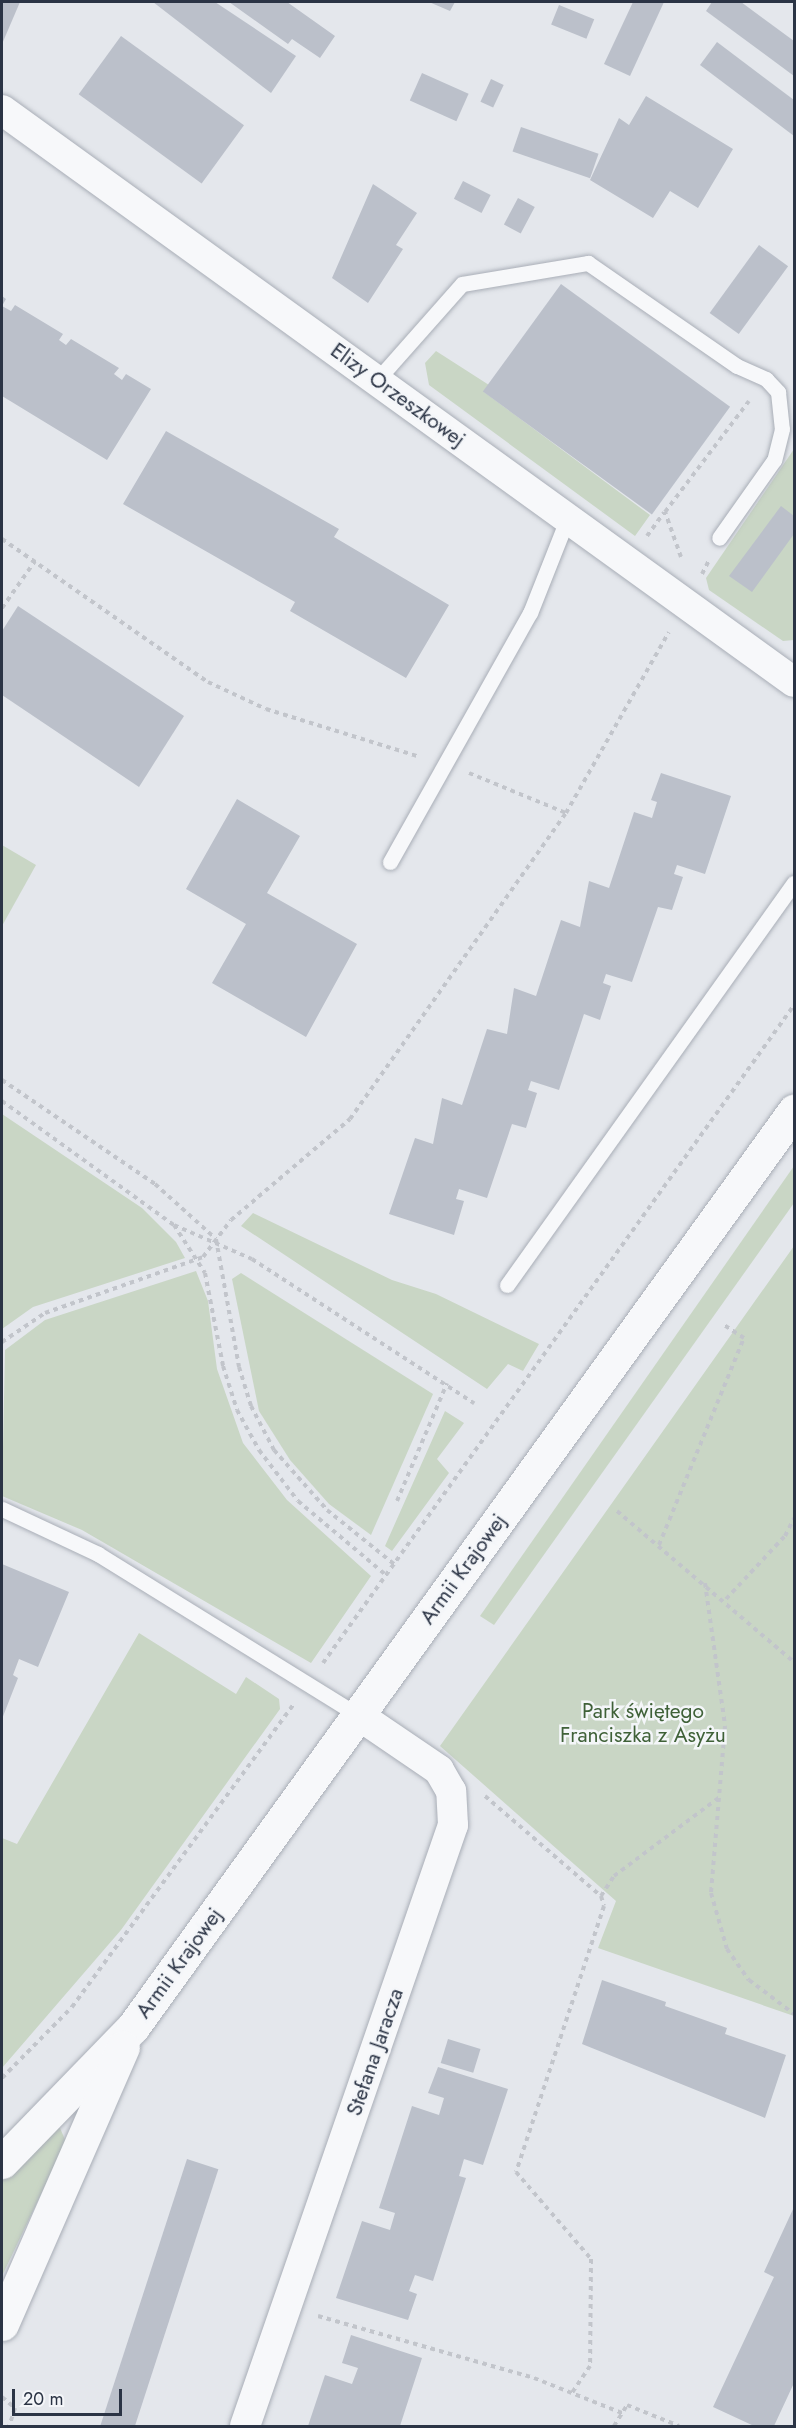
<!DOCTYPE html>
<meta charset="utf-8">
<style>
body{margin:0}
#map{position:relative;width:796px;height:2428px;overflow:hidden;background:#e4e7ec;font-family:Jost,sans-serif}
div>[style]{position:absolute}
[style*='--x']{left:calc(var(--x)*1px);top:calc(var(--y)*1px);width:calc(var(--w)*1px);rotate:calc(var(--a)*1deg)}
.green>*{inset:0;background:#c9d6c5}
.building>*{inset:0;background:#bbc0ca;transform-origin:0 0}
.path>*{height:4px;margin-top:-2px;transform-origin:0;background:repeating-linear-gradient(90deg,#c2c5cb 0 4.5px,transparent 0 9px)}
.roads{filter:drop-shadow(0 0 2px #a9aeb7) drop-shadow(0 0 2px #a9aeb7)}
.service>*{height:15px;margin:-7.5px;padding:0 7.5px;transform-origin:7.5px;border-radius:7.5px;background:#f7f8fa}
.minor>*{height:30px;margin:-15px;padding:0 15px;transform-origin:15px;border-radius:15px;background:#f7f8fa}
.tertiary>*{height:33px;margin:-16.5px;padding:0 16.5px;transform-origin:16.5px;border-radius:16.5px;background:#f7f8fa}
span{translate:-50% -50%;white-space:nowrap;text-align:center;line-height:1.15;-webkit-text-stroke:5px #f4f6f9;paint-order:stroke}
.street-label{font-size:21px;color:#2b3445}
.park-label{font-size:21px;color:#3f6138}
.frame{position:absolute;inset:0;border:3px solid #2b3445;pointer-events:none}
.scale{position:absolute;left:12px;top:2389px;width:110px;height:27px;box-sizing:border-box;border:3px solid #2b3445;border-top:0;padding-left:8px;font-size:18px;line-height:21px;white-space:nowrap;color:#2b3445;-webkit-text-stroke:4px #f4f6f9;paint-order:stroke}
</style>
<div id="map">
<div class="green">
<i style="clip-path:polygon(436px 351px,489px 385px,484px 392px,650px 515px,635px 536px,429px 385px,425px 363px)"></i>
<i style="clip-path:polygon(794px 449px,794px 640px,783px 641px,709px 590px,706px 578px)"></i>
<i style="clip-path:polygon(2px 845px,36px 865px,2px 926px)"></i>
<i style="clip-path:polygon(2px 1114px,142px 1208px,176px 1242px,185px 1258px,33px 1307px,2px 1329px)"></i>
<i style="clip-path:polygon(794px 1166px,794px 1203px,494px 1625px,480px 1616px)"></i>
<i style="clip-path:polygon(253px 1213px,392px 1280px,436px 1294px,539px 1344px,523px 1371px,508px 1364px,487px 1389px,241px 1226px)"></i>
<i style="clip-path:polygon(794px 1246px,794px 2016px,598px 1948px,616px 1901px,440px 1746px)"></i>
<i style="clip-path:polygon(196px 1271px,208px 1301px,217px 1369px,243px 1443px,287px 1500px,371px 1576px,311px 1663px,82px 1530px,2px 1496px,5px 1350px,45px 1320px)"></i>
<i style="clip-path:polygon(241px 1273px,433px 1394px,371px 1535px,329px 1504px,290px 1460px,259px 1411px,232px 1279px)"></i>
<i style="clip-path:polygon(445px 1411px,464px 1423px,437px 1459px,449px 1473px,392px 1551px,385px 1546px)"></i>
<i style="clip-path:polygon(139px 1633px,236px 1694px,246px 1677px,279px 1699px,280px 1709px,121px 1930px,2px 2068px,2px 1838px,17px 1844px)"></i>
<i style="clip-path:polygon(60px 2128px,66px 2142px,2px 2276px,2px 2179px,49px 2132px)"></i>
</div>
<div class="building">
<i style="clip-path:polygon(2px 2px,20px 2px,2px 44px)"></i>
<i style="clip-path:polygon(153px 2px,215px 2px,296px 56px,271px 93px)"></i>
<i style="clip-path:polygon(229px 2px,287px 2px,335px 36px,320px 58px,292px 39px,288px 44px)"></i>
<i style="clip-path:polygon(429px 2px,455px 2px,450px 11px)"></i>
<i style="clip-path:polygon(633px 2px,664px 2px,630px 76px,604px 64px)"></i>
<i style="clip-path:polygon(712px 2px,741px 2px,794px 41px,794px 76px,706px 11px)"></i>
<i style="left:559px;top:5px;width:38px;height:21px;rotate:22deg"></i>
<i style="left:121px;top:36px;width:152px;height:72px;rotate:36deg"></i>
<i style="clip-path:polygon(717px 42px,794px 100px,794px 136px,700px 65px)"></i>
<i style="left:422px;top:73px;width:51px;height:30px;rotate:24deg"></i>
<i style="left:491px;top:79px;width:14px;height:25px;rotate:25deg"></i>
<i style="clip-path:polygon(646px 96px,733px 149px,698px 208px,670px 191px,653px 218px,590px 180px,619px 118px,629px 125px)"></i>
<i style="left:521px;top:127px;width:82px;height:26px;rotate:19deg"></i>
<i style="left:463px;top:181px;width:31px;height:20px;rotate:27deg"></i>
<i style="clip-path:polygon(373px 184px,417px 213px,396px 245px,403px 249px,368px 303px,332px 278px)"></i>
<i style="left:518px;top:198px;width:19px;height:30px;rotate:28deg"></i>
<i style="left:759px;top:245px;width:36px;height:84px;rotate:36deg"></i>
<i style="left:561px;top:284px;width:209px;height:133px;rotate:36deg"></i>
<i style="clip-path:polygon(2px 296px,6px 299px,2px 306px,11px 311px,15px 305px,63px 334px,59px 340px,66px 345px,71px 339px,119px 368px,114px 374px,122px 380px,126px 374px,151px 389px,107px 460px,2px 396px)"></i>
<i style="clip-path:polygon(166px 431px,339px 529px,334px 537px,449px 605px,406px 678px,290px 611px,295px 602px,123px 504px)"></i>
<i style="clip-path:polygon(781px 506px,794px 516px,794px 534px,752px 592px,729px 576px)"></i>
<i style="clip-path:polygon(18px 606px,184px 716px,139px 787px,2px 695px,2px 631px)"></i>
<i style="clip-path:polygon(661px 773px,731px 796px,705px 874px,677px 865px,674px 874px,683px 877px,672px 910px,658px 907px,632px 982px,606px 974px,603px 983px,611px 986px,600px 1020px,584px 1014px,559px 1090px,531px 1081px,528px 1090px,537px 1093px,526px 1128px,512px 1124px,487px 1198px,459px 1189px,456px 1199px,464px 1201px,454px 1235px,389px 1214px,415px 1138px,433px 1144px,442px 1098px,462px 1105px,487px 1029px,507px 1034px,514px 988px,536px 996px,561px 920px,580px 927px,589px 881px,609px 888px,634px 812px,652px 818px,657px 802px,651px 800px)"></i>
<i style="clip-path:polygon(237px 799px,300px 836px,267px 893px,357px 944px,306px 1037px,212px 983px,246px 924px,186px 889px)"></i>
<i style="clip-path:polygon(2px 1564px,69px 1592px,38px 1667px,19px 1659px,13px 1675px,18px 1678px,2px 1719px)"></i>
<i style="clip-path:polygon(602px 1980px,666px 2002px,665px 2006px,727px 2028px,725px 2034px,786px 2055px,765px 2118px,582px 2044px)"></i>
<i style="left:448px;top:2039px;width:34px;height:25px;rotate:17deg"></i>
<i style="clip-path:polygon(438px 2067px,508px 2089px,483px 2165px,464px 2159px,459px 2176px,466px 2178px,433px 2281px,415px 2275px,409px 2291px,417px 2294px,408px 2320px,336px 2298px,362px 2221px,390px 2230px,395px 2213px,379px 2208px,412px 2106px,439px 2115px,444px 2098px,428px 2093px)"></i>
<i style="left:187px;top:2159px;width:33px;height:285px;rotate:18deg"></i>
<i style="clip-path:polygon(794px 2207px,794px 2383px,774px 2426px,754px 2426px,713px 2407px,774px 2277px,764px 2272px)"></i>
<i style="clip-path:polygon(351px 2335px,422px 2358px,400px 2426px,308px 2426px,325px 2375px,352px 2384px,358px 2368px,342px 2363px)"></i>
</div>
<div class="path">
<i style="--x:647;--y:536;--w:29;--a:-54"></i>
<i style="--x:2;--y:539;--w:251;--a:34.8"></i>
<i style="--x:208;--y:682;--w:64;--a:25"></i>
<i style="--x:266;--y:709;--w:161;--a:17.3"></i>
<i style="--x:681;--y:557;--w:48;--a:-109.6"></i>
<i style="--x:665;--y:512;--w:139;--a:-52.9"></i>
<i style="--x:702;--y:574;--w:16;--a:-63"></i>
<i style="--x:2;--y:608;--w:57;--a:-54.9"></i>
<i style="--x:469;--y:773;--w:105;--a:22.4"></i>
<i style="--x:2;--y:1080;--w:185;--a:34.2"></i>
<i style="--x:155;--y:1184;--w:82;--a:42"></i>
<i style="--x:216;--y:1239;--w:130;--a:79.8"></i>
<i style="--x:239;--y:1367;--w:41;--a:72.9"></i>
<i style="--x:251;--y:1406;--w:50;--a:62.4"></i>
<i style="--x:274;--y:1450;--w:80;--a:48.5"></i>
<i style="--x:327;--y:1510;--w:86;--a:38.9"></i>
<i style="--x:2;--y:1101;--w:212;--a:35.8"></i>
<i style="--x:174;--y:1225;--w:57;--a:57.1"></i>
<i style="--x:205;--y:1273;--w:95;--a:79"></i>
<i style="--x:223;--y:1366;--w:46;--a:72.3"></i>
<i style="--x:237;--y:1410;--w:46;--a:61.2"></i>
<i style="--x:259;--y:1450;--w:64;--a:52.6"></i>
<i style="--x:298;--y:1501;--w:115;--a:40.1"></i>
<i style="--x:174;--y:1225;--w:85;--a:23.6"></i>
<i style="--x:252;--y:1259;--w:265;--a:33"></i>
<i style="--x:2;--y:1342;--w:52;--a:-34"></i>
<i style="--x:45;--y:1313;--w:168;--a:-19.5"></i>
<i style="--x:203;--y:1257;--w:46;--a:-52.9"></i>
<i style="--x:231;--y:1220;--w:156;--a:-40.3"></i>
<i style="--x:350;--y:1119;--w:375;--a:-54.8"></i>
<i style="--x:566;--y:813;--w:208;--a:-60.4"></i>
<i style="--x:397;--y:1501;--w:128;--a:-67"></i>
<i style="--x:617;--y:1511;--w:233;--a:40.5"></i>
<i style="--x:659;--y:1545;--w:224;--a:-67.7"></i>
<i style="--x:744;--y:1338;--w:24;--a:-147"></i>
<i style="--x:705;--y:1583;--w:144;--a:82"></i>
<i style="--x:725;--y:1726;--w:168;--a:94.8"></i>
<i style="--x:711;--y:1893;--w:58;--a:74.1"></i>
<i style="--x:727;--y:1949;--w:38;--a:55"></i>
<i style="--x:749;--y:1980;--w:56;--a:37.1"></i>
<i style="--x:726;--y:1599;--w:86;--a:-46.9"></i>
<i style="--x:785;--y:1536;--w:20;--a:-63"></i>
<i style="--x:323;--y:1663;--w:809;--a:-54.4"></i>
<i style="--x:485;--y:1796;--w:153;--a:40.8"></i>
<i style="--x:601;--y:1896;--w:10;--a:73"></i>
<i style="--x:604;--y:1906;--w:280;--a:108.3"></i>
<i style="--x:516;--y:2172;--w:115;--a:49.2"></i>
<i style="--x:591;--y:2259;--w:107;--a:90.5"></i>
<i style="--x:590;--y:2366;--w:32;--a:124"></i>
<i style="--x:601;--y:1896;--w:24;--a:-57"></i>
<i style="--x:614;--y:1876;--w:134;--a:-36.8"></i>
<i style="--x:2;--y:2078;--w:100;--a:-45.4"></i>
<i style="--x:72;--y:2007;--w:374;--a:-53.8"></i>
<i style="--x:318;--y:2316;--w:225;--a:16"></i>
<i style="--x:534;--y:2378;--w:95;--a:21.7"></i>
<i style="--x:2;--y:2397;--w:17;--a:40"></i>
<i style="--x:15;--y:2408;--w:19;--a:108"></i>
<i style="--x:614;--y:2426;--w:25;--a:-58"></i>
<i style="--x:627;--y:2405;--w:56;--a:22"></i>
</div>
<div class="roads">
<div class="service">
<i style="--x:377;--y:380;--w:128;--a:-48.5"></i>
<i style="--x:462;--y:284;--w:128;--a:-9.5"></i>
<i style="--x:588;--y:263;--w:181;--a:34.7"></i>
<i style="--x:737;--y:366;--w:32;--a:24"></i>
<i style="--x:766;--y:379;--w:18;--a:47"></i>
<i style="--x:778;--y:392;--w:37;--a:84"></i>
<i style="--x:782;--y:429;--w:32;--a:104"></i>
<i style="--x:774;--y:460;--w:95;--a:125.2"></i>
<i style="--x:390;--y:862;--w:286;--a:-60.7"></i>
<i style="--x:530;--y:613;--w:103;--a:-68.4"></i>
<i style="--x:507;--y:1285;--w:494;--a:-54.5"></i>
<i style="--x:2;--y:1509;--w:106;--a:25.1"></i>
<i style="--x:98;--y:1554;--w:306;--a:31.8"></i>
</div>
<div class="minor">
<i style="--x:2;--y:110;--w:977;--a:35.84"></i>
<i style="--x:245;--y:2426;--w:636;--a:-70.91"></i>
<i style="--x:453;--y:1825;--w:34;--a:-93"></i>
<i style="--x:451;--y:1791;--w:24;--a:-120"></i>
<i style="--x:439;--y:1770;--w:98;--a:-145.8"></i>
</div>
<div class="tertiary">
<i style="--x:2;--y:2162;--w:188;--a:-45.9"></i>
<i style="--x:133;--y:2027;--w:1130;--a:-54.19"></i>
<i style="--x:2;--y:2324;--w:302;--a:-66.4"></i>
</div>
</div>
<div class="street-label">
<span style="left:398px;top:395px;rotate:36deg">Elizy Orzeszkowej</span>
<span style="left:463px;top:1569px;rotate:-54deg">Armii Krajowej</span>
<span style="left:179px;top:1963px;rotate:-54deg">Armii Krajowej</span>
<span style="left:375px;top:2052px;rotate:-71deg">Stefana Jaracza</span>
</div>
<div class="park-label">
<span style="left:643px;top:1723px">Park świętego<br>Franciszka z Asyżu</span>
</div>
<div class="frame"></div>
<div class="scale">20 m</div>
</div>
